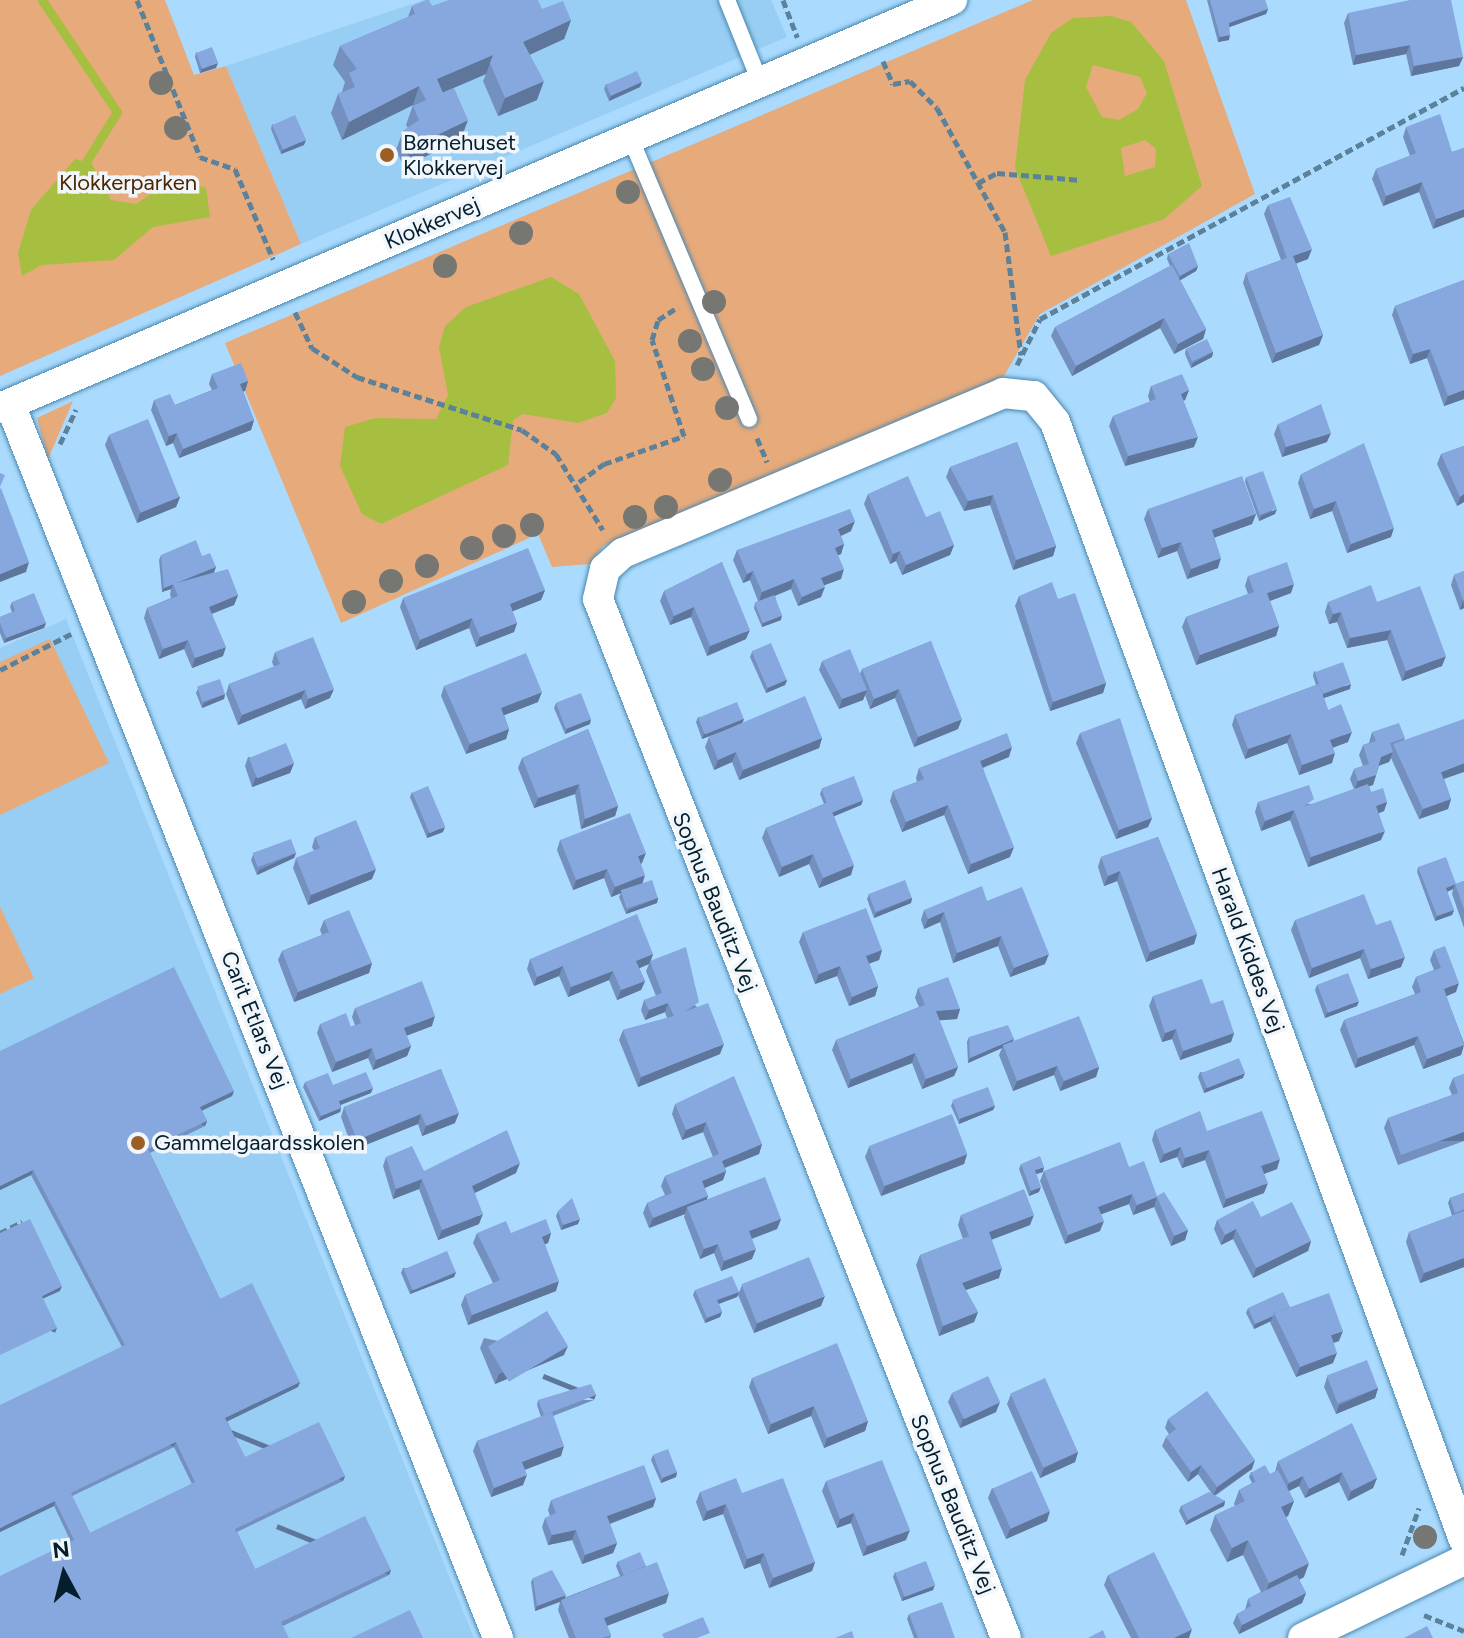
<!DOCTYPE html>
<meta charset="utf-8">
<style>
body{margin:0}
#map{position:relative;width:1464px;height:1638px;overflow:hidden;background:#aadbfe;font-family:Figtree,sans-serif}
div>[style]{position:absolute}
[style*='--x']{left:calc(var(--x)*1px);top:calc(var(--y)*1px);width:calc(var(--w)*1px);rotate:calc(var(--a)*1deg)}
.built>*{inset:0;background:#98cef3}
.green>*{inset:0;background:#e6aa7b}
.water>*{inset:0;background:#a7bf40}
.stream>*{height:9px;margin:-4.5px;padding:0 4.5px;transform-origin:4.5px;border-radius:4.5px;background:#a7bf40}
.path>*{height:5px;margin-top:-2.5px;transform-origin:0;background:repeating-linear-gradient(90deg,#5c819b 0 8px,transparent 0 12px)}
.roads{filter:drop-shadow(0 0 2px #4b87af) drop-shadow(0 0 2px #4b87af)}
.lane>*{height:16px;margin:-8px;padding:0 8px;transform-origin:8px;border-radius:8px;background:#fff}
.street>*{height:30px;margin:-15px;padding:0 15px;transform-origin:15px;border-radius:15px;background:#fff}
.trees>*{width:24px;height:24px;margin:-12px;border-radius:50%;background:#767772}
.wall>*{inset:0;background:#7390bf}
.shaded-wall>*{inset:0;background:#5e769b;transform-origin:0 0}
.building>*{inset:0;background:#86a8de;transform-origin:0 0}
.dots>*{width:22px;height:22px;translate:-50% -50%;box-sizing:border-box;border:4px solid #f0f6fa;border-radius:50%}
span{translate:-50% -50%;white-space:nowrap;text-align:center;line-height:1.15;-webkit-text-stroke:7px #f0f6fa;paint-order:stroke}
.poi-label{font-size:22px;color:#051e2e}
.left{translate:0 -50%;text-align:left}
.park-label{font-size:22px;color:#4b2600}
.street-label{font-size:22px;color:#051e2e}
.north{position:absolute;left:24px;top:1534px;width:80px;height:80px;-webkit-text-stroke:6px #f0f6fa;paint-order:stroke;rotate:353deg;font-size:22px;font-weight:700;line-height:32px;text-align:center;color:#051e2e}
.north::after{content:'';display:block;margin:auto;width:28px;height:36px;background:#051e2e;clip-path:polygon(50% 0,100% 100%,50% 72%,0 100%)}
</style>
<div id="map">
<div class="built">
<i style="clip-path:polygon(424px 0,771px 0,787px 37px,301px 244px,226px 66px)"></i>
<i style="clip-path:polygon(66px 619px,474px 1638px,0 1638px,0 648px)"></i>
</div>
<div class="green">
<i style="clip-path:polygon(0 0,165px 0,194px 75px,226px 66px,301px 244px,0 376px)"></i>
<i style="clip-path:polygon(1033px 0,1186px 0,1255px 194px,1040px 314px,1004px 376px,603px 546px,590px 564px,552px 567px,538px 534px,341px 623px,225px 343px)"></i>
<i style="clip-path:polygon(73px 401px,48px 459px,37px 418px)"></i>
<i style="clip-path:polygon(50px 639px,109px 763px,0 815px,0 662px)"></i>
<i style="clip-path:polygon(0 907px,34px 978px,0 994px)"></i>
</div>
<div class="water">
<i style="clip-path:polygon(evenodd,1111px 16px,1131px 22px,1164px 61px,1202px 186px,1164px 219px,1051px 256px,1015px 168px,1025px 80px,1051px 33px,1073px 18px,1111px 16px,1093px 65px,1140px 77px,1147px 93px,1138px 109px,1119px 120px,1102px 117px,1086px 87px,1093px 65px,1111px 16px,1145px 140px,1156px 149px,1155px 167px,1125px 176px,1121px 148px,1145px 140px)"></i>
<i style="clip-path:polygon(75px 159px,92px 164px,111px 200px,136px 204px,175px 178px,206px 188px,210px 217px,153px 227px,114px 260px,42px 265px,22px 276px,18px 253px,31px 210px)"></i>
<i style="clip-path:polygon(551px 277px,579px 294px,615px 361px,616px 398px,607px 413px,578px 423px,523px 414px,513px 420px,508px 465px,381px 524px,362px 514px,340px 466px,345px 427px,376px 418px,436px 419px,448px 395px,439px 347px,445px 326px,466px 307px)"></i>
</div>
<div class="stream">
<i style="--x:42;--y:0;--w:135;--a:56.2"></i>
<i style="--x:117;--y:112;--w:62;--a:121.9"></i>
</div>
<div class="path">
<i style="--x:137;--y:0;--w:169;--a:68.1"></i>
<i style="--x:200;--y:157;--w:37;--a:19"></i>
<i style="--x:235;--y:169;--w:98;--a:67.1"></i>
<i style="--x:783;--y:0;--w:40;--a:69"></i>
<i style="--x:883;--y:61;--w:25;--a:67"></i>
<i style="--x:893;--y:84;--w:17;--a:-10"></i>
<i style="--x:910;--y:81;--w:38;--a:45"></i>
<i style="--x:937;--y:108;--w:141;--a:61.3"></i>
<i style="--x:1005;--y:232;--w:124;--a:82.6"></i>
<i style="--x:978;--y:183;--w:21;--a:-28"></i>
<i style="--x:997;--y:173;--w:84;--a:4.8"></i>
<i style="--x:295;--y:312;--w:40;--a:65"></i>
<i style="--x:312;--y:348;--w:54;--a:32.8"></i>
<i style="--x:357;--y:377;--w:173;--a:17.8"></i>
<i style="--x:522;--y:430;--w:42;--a:35.2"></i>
<i style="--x:556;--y:454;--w:89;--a:58.3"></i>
<i style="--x:1017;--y:365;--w:51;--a:-63.4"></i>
<i style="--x:1040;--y:319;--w:483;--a:-28.6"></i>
<i style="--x:757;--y:438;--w:26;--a:67"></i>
<i style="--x:60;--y:444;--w:38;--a:-65"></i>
<i style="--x:579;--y:482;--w:31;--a:-36"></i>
<i style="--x:604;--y:464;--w:85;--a:-19.3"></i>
<i style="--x:684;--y:436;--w:101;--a:-108.4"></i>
<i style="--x:652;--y:340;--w:21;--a:-73"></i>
<i style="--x:658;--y:320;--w:24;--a:-33"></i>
<i style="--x:0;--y:670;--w:80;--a:-26.9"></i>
<i style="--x:0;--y:1233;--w:25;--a:-27"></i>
<i style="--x:1402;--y:1555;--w:50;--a:-70.1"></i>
<i style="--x:1424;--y:1615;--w:43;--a:21.8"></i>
</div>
<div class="roads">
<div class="lane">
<i style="--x:727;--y:0;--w:88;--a:68.1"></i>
<i style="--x:630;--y:137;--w:306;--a:67.1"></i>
</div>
<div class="street">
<i style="--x:10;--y:404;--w:1327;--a:68.42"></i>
<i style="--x:0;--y:408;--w:1036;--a:-23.2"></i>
<i style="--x:1006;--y:1638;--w:1116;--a:-111.44"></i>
<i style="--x:598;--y:599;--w:31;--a:-77"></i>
<i style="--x:605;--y:569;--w:24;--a:-42"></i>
<i style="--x:623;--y:553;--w:412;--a:-22.8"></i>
<i style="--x:1003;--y:393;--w:31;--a:6"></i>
<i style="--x:1034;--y:396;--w:33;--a:51"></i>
<i style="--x:1055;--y:422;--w:1190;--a:69.91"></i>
<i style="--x:1303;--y:1638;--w:179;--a:-25.8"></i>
</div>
</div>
<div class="trees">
<i style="left:161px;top:83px"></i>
<i style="left:176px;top:128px"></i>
<i style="left:628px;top:192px"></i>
<i style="left:521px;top:233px"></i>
<i style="left:445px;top:266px"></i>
<i style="left:714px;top:302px"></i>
<i style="left:690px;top:341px"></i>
<i style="left:703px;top:369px"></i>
<i style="left:727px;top:408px"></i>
<i style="left:720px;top:480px"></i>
<i style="left:666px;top:507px"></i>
<i style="left:635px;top:517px"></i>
<i style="left:532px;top:525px"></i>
<i style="left:504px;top:536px"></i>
<i style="left:472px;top:548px"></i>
<i style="left:427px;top:566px"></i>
<i style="left:391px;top:581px"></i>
<i style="left:354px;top:602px"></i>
<i style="left:1425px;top:1537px"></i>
</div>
<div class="wall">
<i style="clip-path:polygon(1207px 0,1265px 0,1268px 9px,1266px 14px,1229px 27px,1229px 40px,1218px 42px)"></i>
<i style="clip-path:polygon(412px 6px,542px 9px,571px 20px,564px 39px,529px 55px,537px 100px,498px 116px,483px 81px,486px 74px,442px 93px,461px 139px,404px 167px,396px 150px,403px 131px,408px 128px,406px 125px,413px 105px,342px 140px,331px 113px,338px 94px,342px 92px,345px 82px,333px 65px,340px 46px,408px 17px)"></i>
<i style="clip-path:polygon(1348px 13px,1463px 57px,1459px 66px,1411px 76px,1406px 54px,1353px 65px,1344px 23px)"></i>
<i style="clip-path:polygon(196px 52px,216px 68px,200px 73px,195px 57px)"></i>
<i style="clip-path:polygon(642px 82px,640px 87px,609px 101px,604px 89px,606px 84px)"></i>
<i style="clip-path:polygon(272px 124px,304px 145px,281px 154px,271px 129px)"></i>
<i style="clip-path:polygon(1406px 127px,1452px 152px,1464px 148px,1433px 229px,1419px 192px,1383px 206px,1372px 179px,1376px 169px,1410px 156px,1403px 137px)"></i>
<i style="clip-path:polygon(1268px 205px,1308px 259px,1296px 263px,1323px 335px,1319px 345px,1272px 363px,1243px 283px,1246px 273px,1281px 260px,1264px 214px)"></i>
<i style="clip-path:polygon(1168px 254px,1198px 266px,1196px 271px,1180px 280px,1206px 329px,1203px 339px,1174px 354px,1160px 328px,1072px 376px,1051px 336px,1055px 327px,1170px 266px,1167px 259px)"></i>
<i style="clip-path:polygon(1464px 280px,1464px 399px,1444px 406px,1427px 358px,1410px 364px,1392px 315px,1395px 306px)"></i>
<i style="clip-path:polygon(1186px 349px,1213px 352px,1212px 357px,1191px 368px,1185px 354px)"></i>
<i style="clip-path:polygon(212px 374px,248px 381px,245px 391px,243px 391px,254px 420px,251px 430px,179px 458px,173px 443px,166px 446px,151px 410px,154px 400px,175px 405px,212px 390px,209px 384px)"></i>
<i style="clip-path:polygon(1151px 386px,1189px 390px,1185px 400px,1183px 401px,1194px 447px,1125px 466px,1109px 426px,1113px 416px,1150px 402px,1148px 396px)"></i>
<i style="clip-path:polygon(1278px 424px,1327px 442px,1282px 457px,1274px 434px)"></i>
<i style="clip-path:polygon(109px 435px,180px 497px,176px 507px,137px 523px,105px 445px)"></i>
<i style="clip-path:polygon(1017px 442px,1056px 546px,1053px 556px,1013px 570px,990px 505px,964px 511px,946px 477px,950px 467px)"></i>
<i style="clip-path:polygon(1464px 446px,1464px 502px,1457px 506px,1437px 464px,1441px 454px)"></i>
<i style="clip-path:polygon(1301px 474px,1391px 537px,1347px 553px,1332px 511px,1310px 519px,1298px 483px)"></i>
<i style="clip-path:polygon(1246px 477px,1275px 514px,1259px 521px,1245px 482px)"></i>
<i style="clip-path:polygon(868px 494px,926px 517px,954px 545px,950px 555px,902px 575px,896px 561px,890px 564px,864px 504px)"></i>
<i style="clip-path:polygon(1148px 509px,1256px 514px,1252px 524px,1214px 537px,1218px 568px,1187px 579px,1177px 551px,1158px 558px,1144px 519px)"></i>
<i style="clip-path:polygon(851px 531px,841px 536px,844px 544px,841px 554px,838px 555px,841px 579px,824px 585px,821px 597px,798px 606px,791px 589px,775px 596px,781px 620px,762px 627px,754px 608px,755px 603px,758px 601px,750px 580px,743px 583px,733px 560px,737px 550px)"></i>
<i style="clip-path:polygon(161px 555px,202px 556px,216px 567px,214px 572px,238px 595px,234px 605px,212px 614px,223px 656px,192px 668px,184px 649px,159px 659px,144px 618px,147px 608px,171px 598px,170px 594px,171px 589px,162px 592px,159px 560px)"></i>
<i style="clip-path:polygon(722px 562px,746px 639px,707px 656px,691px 617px,670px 625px,660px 601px,664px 591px)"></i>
<i style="clip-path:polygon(1464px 571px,1464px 608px,1460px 610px,1451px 585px,1454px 575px)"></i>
<i style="clip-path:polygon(1248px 576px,1291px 593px,1270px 601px,1279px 626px,1276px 636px,1196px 665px,1182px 627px,1186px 617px,1248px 594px,1245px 586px)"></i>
<i style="clip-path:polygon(545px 590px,541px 600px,512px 611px,517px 623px,514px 632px,476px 647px,469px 628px,416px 650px,400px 607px,403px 598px)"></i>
<i style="clip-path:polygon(1019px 596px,1058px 599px,1106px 683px,1103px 693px,1050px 711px,1015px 606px)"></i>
<i style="clip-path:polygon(12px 602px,46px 623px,44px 628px,4px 643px,0 633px,0 617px,12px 612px,10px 607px)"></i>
<i style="clip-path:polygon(1328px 602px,1377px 602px,1442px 666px,1402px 681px,1387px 640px,1347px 648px,1337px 622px,1329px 624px,1325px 612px)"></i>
<i style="clip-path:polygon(931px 641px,958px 729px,914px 747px,895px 698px,870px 709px,865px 695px,863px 700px,839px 709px,819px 670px,822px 661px,860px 674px,862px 669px)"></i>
<i style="clip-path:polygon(275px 652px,330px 698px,305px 709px,301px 699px,238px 725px,226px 694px,229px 684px,274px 667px,272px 662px)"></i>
<i style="clip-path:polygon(752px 652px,787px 680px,785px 685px,766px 693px,750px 657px)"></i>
<i style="clip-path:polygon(1314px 671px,1350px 689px,1324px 698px,1328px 710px,1348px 742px,1333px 747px,1332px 763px,1299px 775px,1287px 743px,1245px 759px,1232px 725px,1235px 715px,1316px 685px,1313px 676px)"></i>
<i style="clip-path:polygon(444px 686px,538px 702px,504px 715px,509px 729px,506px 739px,466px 754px,441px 696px)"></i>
<i style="clip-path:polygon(198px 688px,225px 694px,224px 699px,202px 708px,196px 693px)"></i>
<i style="clip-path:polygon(556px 703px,590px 724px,565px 734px,554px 708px)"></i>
<i style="clip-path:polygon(698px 717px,744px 719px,742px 723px,822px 738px,819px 748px,739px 780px,732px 762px,714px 770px,705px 747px,709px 737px,730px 728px,702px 739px,696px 722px)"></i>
<i style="clip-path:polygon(588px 729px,618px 806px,615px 816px,581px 829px,575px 794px,534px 808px,518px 768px,522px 758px)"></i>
<i style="clip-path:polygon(1372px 732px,1405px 738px,1404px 740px,1444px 779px,1451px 799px,1448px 809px,1419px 819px,1391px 758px,1389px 762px,1379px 766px,1373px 785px,1369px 786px,1371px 792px,1387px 802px,1384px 811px,1379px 813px,1381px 840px,1308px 867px,1290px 820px,1261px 831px,1255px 812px,1258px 802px,1313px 804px,1354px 789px,1350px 779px,1354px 769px,1363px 766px,1359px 755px,1363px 745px,1369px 743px)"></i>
<i style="clip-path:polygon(1080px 733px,1152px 818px,1148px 827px,1116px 839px,1076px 743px)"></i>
<i style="clip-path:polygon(248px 757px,294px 763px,290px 773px,252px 787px,245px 766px)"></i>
<i style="clip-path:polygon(1009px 757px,983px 768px,1010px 857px,968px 874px,944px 815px,902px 832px,890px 801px,893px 791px,917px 782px,916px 778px,919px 768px)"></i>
<i style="clip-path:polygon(822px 789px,863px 800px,861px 805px,834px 816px,851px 875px,819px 888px,809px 864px,779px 877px,762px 838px,766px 828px,824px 804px,820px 794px)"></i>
<i style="clip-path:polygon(412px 792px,443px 832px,427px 838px,410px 797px)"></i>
<i style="clip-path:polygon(315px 837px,372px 879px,308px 905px,293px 868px,296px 858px,314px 851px,312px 847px)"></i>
<i style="clip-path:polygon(1158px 837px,1197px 934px,1194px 944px,1146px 962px,1117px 881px,1104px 886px,1098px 867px,1101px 857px)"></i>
<i style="clip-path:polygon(560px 840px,642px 863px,641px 864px,642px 884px,658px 898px,657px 903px,626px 914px,619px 897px,621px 893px,611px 897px,604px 878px,573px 890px,557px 850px)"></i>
<i style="clip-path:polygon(296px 853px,294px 858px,257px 875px,251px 860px,253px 855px)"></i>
<i style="clip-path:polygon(1418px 867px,1456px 884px,1464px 881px,1464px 928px,1452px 894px,1453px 889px,1447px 892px,1454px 910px,1452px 915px,1435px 921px,1417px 872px)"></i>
<i style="clip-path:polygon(869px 894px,912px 898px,911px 903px,874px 918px,867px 899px)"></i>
<i style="clip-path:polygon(987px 901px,1045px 964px,1010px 977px,998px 946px,953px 963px,940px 922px,924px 929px,921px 920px,924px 910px)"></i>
<i style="clip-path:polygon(324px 920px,372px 963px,369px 973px,294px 1002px,278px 960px,282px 951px,322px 935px,320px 930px)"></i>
<i style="clip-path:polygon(1295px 920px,1376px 925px,1401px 967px,1368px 979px,1360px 958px,1309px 978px,1291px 930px)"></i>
<i style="clip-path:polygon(803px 932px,882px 950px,879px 960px,869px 963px,878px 986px,875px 996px,849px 1006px,837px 976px,815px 984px,799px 942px)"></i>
<i style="clip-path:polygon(1434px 950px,1456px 992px,1446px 996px,1464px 1043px,1461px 1055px,1423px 1069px,1414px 1045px,1355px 1068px,1340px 1030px,1344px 1020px,1415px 994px,1412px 987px,1416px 977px,1434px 970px,1430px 960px)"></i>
<i style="clip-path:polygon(653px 954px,651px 961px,697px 1007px,720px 1054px,638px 1087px,619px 1040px,623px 1030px,667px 1018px,665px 1012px,645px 1020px,641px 1010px,644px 1000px,656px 996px,646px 971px,649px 964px,639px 968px,645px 981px,641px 990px,617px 1000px,609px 980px,568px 997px,559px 976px,534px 986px,527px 969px,530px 959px)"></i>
<i style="clip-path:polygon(1317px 985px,1357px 1006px,1325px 1018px,1315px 990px)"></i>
<i style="clip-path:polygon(918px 988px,960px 1009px,957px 1019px,939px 1020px,958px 1067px,954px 1076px,922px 1089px,912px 1063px,848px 1088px,832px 1050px,836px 1040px,919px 1007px,915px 998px)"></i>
<i style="clip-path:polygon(1153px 996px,1211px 1004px,1234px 1033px,1231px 1042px,1180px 1060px,1172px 1039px,1162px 1042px,1149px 1006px)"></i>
<i style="clip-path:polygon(355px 1008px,432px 1026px,406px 1036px,411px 1046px,407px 1056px,373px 1070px,368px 1058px,332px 1072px,317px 1033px,320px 1024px,351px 1027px,355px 1025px,352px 1017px)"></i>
<i style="clip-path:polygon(969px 1037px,1014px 1039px,1013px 1041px,1099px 1067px,1096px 1077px,1060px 1091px,1054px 1075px,1013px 1091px,999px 1055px,1002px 1048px,968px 1063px,967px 1042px)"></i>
<i style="clip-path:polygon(evenodd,0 1051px,234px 1091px,232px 1096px,202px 1111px,207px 1121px,205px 1126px,150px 1153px,220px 1299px,300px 1382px,298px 1387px,227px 1421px,245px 1457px,345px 1476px,343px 1481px,237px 1532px,255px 1569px,391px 1570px,389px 1575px,283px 1626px,71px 1542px,54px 1506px,0 1532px,122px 1347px,31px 1175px,0 1190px,0 1051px,174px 1447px,192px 1484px,90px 1533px,72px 1496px,174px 1447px)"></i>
<i style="clip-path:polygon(441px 1069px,455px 1123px,422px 1136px,418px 1124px,353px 1150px,341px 1117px,344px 1107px)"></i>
<i style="clip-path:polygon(1200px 1072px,1243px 1078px,1204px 1093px,1198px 1077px)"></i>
<i style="clip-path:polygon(1464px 1074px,1464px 1141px,1398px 1165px,1384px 1128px,1388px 1118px,1452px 1095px,1449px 1088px,1453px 1078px)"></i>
<i style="clip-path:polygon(305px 1082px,333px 1085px,371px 1093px,341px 1105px,341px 1108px,340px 1112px,319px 1121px,303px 1087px)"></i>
<i style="clip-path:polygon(953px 1101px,995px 1106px,993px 1110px,959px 1124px,951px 1106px)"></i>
<i style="clip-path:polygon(675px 1104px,762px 1144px,759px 1154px,725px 1168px,726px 1171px,723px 1180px,704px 1188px,708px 1196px,706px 1199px,781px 1219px,777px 1229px,752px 1239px,752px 1259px,721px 1271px,714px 1253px,700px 1259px,684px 1217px,685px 1214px,649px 1228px,643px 1213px,647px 1203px,665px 1195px,661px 1186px,665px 1176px,713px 1157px,703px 1132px,682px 1140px,672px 1114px)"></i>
<i style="clip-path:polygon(1155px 1130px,1207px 1131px,1277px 1169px,1264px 1174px,1264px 1193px,1223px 1208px,1205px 1160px,1182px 1168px,1177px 1157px,1160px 1163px,1152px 1140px)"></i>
<i style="clip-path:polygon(869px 1147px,967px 1154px,964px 1164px,881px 1196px,865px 1157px)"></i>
<i style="clip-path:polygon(386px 1157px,424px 1171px,516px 1173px,475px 1193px,479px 1224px,438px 1240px,419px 1189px,393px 1199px,383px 1166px)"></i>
<i style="clip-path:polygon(1021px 1164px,1043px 1172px,1036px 1174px,1039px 1192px,1029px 1196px,1019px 1169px)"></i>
<i style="clip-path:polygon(1129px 1167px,1188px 1230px,1185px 1240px,1171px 1246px,1154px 1207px,1133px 1215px,1129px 1204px,1101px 1214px,1100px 1231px,1065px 1244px,1040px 1181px,1044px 1171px)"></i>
<i style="clip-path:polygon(1464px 1193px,1464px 1267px,1420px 1283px,1406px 1242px,1409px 1232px,1452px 1216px,1448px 1203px,1450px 1198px)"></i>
<i style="clip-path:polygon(558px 1211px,578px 1224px,561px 1230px,556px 1216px)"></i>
<i style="clip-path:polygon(961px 1215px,1030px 1225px,991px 1240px,999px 1278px,965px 1290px,978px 1312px,974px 1322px,939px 1336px,916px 1265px,920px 1255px,963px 1239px,958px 1225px)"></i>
<i style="clip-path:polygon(1261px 1217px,1311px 1241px,1308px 1251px,1253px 1278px,1233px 1239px,1221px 1245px,1214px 1229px,1217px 1220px)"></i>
<i style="clip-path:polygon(477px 1233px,551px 1233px,548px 1243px,545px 1244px,556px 1291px,468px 1325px,461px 1305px,465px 1295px,493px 1283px,473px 1243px)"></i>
<i style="clip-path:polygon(403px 1268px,456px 1272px,454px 1277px,410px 1294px,401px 1273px)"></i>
<i style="clip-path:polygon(742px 1285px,821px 1306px,754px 1333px,738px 1295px)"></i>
<i style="clip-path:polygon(695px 1290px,739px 1292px,737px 1297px,719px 1304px,722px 1312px,720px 1317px,705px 1323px,693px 1295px)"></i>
<i style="clip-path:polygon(1290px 1307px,1339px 1341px,1333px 1343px,1333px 1363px,1296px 1377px,1270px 1322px,1271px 1321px,1254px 1329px,1246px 1313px,1248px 1308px)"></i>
<i style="clip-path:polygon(484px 1338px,564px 1355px,495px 1384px,480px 1348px)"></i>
<i style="clip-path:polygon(1327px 1377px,1378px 1388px,1375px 1398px,1336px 1414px,1324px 1387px)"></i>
<i style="clip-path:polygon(752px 1378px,868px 1421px,865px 1431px,824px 1448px,811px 1416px,768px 1434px,749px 1387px)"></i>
<i style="clip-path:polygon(952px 1393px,996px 1412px,960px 1428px,948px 1402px)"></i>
<i style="clip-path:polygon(1011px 1394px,1078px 1452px,1075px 1462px,1040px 1478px,1007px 1404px)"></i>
<i style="clip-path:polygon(538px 1400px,594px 1400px,553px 1416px,561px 1456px,525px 1470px,523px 1485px,491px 1497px,473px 1451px,477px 1441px,541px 1417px,537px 1405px)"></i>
<i style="clip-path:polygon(1168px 1419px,1252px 1469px,1215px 1496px,1225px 1501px,1224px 1506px,1186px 1525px,1179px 1511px,1181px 1506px,1212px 1494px,1198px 1474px,1188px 1482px,1162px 1446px,1166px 1437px,1169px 1434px,1165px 1428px)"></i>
<i style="clip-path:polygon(653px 1455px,677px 1472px,676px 1477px,661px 1483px,651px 1460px)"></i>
<i style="clip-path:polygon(1278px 1461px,1377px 1478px,1373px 1488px,1348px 1501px,1339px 1482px,1305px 1498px,1299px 1486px,1289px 1491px,1294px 1501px,1288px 1516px,1286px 1517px,1304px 1577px,1299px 1580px,1306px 1593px,1302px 1603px,1239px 1634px,1233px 1623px,1237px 1614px,1245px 1610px,1248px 1599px,1261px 1592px,1243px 1555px,1227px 1562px,1210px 1530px,1215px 1515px,1235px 1506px,1234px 1504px,1239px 1490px,1252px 1483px,1249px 1477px,1251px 1472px,1270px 1474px,1275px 1472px)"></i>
<i style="clip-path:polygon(826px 1481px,906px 1540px,863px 1556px,851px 1523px,837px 1528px,822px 1491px)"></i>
<i style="clip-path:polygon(992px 1488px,1047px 1521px,1006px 1539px,988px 1498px)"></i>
<i style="clip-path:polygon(700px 1492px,742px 1493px,815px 1562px,812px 1571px,769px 1588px,760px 1563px,744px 1569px,723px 1514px,703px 1521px,696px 1502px)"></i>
<i style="clip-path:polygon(656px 1498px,653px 1507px,610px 1524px,617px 1543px,613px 1553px,582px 1564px,572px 1540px,548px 1545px,542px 1527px,545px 1518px,550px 1516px,548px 1510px,551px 1500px)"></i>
<i style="clip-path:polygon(618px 1561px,646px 1566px,666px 1603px,607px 1626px,611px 1635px,610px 1638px,569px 1638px,558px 1610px,560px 1602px,535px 1611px,531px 1582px,533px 1578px,564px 1598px,620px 1576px,616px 1566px)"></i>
<i style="clip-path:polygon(895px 1572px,933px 1590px,902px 1601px,893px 1577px)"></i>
<i style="clip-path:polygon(1108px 1575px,1189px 1638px,1131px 1638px,1104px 1585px)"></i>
<i style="clip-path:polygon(909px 1614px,955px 1638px,914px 1638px,907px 1619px)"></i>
</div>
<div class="shaded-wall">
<i style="clip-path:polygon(1268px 9px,1266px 14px,1227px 28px,1229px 23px)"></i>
<i style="clip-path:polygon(571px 20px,564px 39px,516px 61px,523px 42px)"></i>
<i style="clip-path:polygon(1230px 35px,1229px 40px,1218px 42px,1220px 37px)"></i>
<i style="clip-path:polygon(1410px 45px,1406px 54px,1353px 65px,1356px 55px)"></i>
<i style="clip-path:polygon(493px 55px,486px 74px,430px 98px,437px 79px)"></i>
<i style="clip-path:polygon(1463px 57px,1459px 66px,1411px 76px,1414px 66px)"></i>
<i style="clip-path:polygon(218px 63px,216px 68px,200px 73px,202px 68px)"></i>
<i style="clip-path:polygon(544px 81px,537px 100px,498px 116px,505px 98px)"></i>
<i style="clip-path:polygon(642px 82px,640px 87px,609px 101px,611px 96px)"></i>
<i style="clip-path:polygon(419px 86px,413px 105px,342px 140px,349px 122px)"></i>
<i style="clip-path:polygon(468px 120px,461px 139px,404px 167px,411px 148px)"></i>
<i style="clip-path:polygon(306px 140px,304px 145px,281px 154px,283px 149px)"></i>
<i style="clip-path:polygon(1422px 182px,1419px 192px,1383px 206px,1386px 196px)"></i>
<i style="clip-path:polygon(1464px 209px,1464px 217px,1433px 229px,1436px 219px)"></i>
<i style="clip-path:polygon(1312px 249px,1308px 259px,1290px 266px,1293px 256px)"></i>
<i style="clip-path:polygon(1198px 266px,1196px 271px,1179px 281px,1180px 276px)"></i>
<i style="clip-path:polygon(1164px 318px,1160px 328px,1072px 376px,1076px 366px)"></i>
<i style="clip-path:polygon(1206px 329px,1203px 339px,1174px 354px,1178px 344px)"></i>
<i style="clip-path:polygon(1323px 335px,1319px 345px,1272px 363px,1276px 353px)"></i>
<i style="clip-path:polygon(1430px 349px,1427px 358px,1410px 364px,1413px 354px)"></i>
<i style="clip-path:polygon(1213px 352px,1212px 357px,1191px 368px,1193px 363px)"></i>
<i style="clip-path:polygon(248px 381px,245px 391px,236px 394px,240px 384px)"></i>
<i style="clip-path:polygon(1189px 390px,1185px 400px,1177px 403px,1181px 394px)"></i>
<i style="clip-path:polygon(1464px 390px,1464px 399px,1444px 406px,1448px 396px)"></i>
<i style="clip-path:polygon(254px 420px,251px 430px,179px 458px,183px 449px)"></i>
<i style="clip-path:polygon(177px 433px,173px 443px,166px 446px,169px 436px)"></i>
<i style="clip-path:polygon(1331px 433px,1327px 442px,1282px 457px,1286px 447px)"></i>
<i style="clip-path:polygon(1198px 437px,1194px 447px,1125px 466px,1128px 456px)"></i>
<i style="clip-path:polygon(1464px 494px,1464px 502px,1457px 506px,1460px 497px)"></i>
<i style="clip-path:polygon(993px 495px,990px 505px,964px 511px,968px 501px)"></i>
<i style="clip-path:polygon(180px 497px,176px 507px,137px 523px,140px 513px)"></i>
<i style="clip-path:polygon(1336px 501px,1332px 511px,1310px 519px,1314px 509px)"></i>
<i style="clip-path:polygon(1277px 509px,1275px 514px,1259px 521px,1261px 516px)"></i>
<i style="clip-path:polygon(1256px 514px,1252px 524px,1208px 540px,1212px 530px)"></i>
<i style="clip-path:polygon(855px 521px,851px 531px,834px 539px,838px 529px)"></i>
<i style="clip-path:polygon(1394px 528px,1391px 537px,1347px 553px,1351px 544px)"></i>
<i style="clip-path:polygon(1181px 542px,1177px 551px,1158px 558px,1162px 548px)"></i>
<i style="clip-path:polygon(844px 544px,841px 554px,832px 558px,835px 548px)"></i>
<i style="clip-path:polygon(954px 545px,950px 555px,902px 575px,906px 565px)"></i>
<i style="clip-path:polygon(1056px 546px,1053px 556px,1013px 570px,1016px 560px)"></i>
<i style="clip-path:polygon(900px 551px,896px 561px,890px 564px,893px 554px)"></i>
<i style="clip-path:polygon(1221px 558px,1218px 568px,1187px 579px,1191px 569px)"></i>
<i style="clip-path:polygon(29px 562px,26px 572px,0 582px,0 574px)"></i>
<i style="clip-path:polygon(216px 567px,214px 572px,173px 584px)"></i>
<i style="clip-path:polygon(844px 569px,841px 579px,817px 588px,821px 578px)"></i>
<i style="clip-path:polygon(753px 571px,750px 580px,743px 583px,747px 574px)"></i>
<i style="clip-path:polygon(794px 579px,791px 589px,759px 602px,762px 592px)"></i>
<i style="clip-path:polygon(173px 584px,171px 589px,162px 592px,164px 588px)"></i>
<i style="clip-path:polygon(1294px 584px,1291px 593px,1264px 603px,1267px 593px)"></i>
<i style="clip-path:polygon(825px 587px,821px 597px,798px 606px,802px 597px)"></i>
<i style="clip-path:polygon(545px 590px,541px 600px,506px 614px,510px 604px)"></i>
<i style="clip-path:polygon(238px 595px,234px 605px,205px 616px,209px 607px)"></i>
<i style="clip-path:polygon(1463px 600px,1464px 608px,1460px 610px)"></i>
<i style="clip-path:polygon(694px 607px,691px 617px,670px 625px,674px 616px)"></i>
<i style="clip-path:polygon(1341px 612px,1337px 622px,1329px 624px,1333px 614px)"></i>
<i style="clip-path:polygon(782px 615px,781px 620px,762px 627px,763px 622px)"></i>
<i style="clip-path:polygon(472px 618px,469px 628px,416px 650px,420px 640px)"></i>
<i style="clip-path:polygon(46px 623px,44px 628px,4px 643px,6px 638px)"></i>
<i style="clip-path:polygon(517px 623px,514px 632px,476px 647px,480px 637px)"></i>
<i style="clip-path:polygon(1279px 626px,1276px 636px,1196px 665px,1200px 655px)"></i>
<i style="clip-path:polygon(750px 630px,746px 639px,707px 656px,710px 646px)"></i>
<i style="clip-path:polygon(1391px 630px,1387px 640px,1347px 648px,1350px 638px)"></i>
<i style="clip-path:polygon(188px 640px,184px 649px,159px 659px,163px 649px)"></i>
<i style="clip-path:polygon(226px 647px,223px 656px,192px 668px,195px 658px)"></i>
<i style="clip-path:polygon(1446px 656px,1442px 666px,1402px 681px,1406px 671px)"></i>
<i style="clip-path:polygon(787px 680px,785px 685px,766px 693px,768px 688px)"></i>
<i style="clip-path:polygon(1106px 683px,1103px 693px,1050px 711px,1053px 702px)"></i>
<i style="clip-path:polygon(1351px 684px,1350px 689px,1321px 699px,1323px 694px)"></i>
<i style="clip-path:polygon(334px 689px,330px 698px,305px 709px,308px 699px)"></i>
<i style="clip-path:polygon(899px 689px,895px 698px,870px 709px,874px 699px)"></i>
<i style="clip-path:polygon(305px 690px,301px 699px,238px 725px,242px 715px)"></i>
<i style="clip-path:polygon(867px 690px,863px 700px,839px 709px,842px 699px)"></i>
<i style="clip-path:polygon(542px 692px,538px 702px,497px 718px,501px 708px)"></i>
<i style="clip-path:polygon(225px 694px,224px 699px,202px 708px,204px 703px)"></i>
<i style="clip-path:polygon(591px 719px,590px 724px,565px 734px,567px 729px)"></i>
<i style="clip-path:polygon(744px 719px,742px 724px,702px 739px,704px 734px)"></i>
<i style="clip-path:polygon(962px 719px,958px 729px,914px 747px,918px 737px)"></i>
<i style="clip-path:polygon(509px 729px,506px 739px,466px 754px,470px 744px)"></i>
<i style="clip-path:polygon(1352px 732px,1348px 742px,1327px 750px,1330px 740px)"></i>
<i style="clip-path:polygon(1291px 734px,1287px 743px,1245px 759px,1248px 749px)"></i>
<i style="clip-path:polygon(822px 738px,819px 748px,739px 780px,743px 770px)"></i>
<i style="clip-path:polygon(1012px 747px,1009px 757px,976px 770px,980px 761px)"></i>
<i style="clip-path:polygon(736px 752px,732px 762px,714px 770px,718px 760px)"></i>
<i style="clip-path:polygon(1393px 752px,1389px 762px,1377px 766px,1381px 757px)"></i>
<i style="clip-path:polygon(1335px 753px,1332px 763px,1299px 775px,1302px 765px)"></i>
<i style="clip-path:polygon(294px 763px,290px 773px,252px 787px,256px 777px)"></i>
<i style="clip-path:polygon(1464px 763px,1464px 772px,1438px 781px,1441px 772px)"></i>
<i style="clip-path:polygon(1376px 775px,1373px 785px,1354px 791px,1358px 781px)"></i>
<i style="clip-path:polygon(579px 784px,575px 794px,534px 808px,538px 798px)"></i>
<i style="clip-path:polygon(1451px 799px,1448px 809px,1419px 819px,1423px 809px)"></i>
<i style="clip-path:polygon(863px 800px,861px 805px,830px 818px,832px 813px)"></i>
<i style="clip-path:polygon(1387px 802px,1384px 811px,1372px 816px,1376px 806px)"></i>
<i style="clip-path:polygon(948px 805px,944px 815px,902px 832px,906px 822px)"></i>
<i style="clip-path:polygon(618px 806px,615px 816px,581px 829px,585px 819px)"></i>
<i style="clip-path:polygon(1294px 810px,1290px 820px,1261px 831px,1265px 821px)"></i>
<i style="clip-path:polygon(1152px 818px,1148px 827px,1116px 839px,1119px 830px)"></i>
<i style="clip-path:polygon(445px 827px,443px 832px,427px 838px,428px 833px)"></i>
<i style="clip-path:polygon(1385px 831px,1381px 840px,1308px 867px,1311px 857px)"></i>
<i style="clip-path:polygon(1014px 847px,1010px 857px,968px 874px,971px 864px)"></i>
<i style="clip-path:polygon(296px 853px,294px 858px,257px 875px,259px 870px)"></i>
<i style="clip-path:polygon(646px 853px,642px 863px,634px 866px,638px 856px)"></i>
<i style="clip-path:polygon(813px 854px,809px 864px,779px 877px,782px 867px)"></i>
<i style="clip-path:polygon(854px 865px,851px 875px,819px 888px,823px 878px)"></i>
<i style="clip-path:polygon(376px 869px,372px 879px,308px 905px,311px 895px)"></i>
<i style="clip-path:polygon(607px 869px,604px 878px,573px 890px,576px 880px)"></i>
<i style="clip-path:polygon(1120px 871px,1117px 881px,1104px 886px,1108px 876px)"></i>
<i style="clip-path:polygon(645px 875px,642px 885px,611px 897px,615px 887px)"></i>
<i style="clip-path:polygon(1455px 884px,1453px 889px,1444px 893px,1446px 888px)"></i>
<i style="clip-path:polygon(658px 898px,657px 903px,626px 914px,628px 910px)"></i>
<i style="clip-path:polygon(912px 898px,911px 903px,874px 918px,876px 913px)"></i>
<i style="clip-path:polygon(1454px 910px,1452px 915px,1435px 921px,1437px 916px)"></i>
<i style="clip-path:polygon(944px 912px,940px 922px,924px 929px,928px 919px)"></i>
<i style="clip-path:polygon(1197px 934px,1194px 944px,1146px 962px,1150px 952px)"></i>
<i style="clip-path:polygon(1001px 936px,998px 946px,953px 963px,957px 953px)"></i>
<i style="clip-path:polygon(1364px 949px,1360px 958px,1309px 978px,1312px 968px)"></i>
<i style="clip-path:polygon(882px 950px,879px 960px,863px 966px,866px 956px)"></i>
<i style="clip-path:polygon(653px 954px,649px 964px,633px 971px,636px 961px)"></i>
<i style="clip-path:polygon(1049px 954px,1045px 964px,1010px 977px,1014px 968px)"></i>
<i style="clip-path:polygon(1405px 957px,1401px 967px,1368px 979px,1371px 969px)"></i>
<i style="clip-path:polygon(372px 963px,369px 973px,294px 1002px,298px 992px)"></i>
<i style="clip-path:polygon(563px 966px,559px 976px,534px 986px,537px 977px)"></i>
<i style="clip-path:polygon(840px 966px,837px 976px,815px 984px,819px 974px)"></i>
<i style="clip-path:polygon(613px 971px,609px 980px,568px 997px,571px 987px)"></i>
<i style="clip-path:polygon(645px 981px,641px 990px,617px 1000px,621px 990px)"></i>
<i style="clip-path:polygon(1459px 983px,1456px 992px,1440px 999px,1444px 989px)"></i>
<i style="clip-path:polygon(878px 986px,875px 996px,849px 1006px,852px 997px)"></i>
<i style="clip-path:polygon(1359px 1001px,1357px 1006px,1325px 1018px,1327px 1013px)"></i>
<i style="clip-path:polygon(668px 1003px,665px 1012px,645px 1020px,649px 1010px)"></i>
<i style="clip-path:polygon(960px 1009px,957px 1019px,932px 1021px,936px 1011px)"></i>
<i style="clip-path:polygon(435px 1016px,432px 1026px,400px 1038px,404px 1028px)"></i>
<i style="clip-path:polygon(1176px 1029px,1172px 1039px,1162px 1042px,1165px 1033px)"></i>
<i style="clip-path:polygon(1234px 1033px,1231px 1042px,1180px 1060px,1183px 1051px)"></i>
<i style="clip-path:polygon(1418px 1036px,1414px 1045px,1355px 1068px,1358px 1058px)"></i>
<i style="clip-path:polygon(1014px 1039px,1012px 1044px,1003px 1045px,1002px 1048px,968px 1063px,970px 1058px)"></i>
<i style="clip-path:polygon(724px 1044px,720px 1054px,638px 1087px,641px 1077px)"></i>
<i style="clip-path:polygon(1464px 1045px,1461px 1055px,1423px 1069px,1427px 1059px)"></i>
<i style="clip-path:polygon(411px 1046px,407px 1056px,373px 1070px,376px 1060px)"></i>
<i style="clip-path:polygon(372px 1048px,368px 1058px,332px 1072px,336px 1062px)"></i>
<i style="clip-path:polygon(915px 1053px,912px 1063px,848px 1088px,851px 1079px)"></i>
<i style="clip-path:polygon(1057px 1066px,1054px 1075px,1013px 1091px,1017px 1081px)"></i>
<i style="clip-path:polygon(958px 1067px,954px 1076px,922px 1089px,926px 1079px)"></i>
<i style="clip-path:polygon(1099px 1067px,1096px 1077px,1060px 1091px,1064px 1081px)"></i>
<i style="clip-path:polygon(1245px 1073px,1243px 1078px,1204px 1093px,1206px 1088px)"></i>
<i style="clip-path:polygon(373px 1088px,371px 1093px,337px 1106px,339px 1101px)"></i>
<i style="clip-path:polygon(234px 1091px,232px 1096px,198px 1112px,200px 1107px)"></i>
<i style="clip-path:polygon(995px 1106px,993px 1110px,959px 1124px,960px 1119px)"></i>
<i style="clip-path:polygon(341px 1108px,340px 1112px,319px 1121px,321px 1116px)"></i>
<i style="clip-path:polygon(459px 1113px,455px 1123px,422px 1136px,426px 1126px)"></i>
<i style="clip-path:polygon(421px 1114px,418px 1124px,353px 1150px,357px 1140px)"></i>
<i style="left:207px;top:1121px;width:5px;height:65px;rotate:112deg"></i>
<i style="clip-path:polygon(706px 1122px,703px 1132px,682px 1140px,686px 1130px)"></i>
<i style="left:1464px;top:1132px;width:9px;height:67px;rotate:90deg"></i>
<i style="clip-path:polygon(762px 1144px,759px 1154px,718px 1170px,722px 1161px)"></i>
<i style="clip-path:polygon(1181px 1147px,1177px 1157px,1160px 1163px,1164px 1154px)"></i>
<i style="clip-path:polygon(1209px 1150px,1205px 1160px,1182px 1168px,1185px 1158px)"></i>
<i style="clip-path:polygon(967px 1154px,964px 1164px,881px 1196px,885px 1186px)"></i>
<i style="clip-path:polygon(1280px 1159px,1277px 1169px,1258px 1176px,1261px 1166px)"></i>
<i style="clip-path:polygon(520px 1163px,516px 1173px,468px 1196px,472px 1186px)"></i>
<i style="clip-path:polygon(1044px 1167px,1043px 1172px,1033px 1175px,1035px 1170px)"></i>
<i style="clip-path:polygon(33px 1170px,31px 1175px,0 1190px,0 1186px)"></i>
<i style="clip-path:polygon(726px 1171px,723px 1180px,698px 1191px,702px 1181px)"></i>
<i style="clip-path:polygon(422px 1179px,419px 1189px,393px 1199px,396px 1189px)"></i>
<i style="clip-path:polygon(1268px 1183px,1264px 1193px,1223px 1208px,1226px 1199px)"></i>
<i style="clip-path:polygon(1041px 1187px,1039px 1192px,1029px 1196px,1031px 1191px)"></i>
<i style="clip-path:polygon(1132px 1194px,1129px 1204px,1094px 1217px,1098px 1207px)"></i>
<i style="clip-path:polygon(708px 1196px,704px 1206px,687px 1207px,685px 1214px,649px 1228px,653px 1218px)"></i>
<i style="clip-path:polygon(1157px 1197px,1154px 1207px,1133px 1215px,1137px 1205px)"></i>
<i style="clip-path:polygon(483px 1214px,479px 1224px,438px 1240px,442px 1230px)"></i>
<i style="clip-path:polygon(1034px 1215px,1030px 1225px,985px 1242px,989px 1232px)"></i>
<i style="clip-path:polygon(580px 1219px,578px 1224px,561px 1230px,563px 1225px)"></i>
<i style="clip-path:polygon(781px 1219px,777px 1229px,745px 1241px,749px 1231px)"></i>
<i style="clip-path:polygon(1104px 1221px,1100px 1231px,1065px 1244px,1068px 1235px)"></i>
<i style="clip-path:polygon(1236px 1229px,1233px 1239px,1221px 1245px,1225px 1235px)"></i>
<i style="clip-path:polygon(1188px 1230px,1185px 1240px,1171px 1246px,1174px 1236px)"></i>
<i style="clip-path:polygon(551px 1233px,548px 1243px,538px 1247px,542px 1237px)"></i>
<i style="clip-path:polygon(1311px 1241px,1308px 1251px,1253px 1278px,1256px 1268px)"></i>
<i style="clip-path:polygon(718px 1244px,714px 1253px,700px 1259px,704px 1249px)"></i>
<i style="clip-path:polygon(756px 1249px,752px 1259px,721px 1271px,724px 1261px)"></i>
<i style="clip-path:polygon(1464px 1258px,1464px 1267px,1420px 1283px,1424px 1273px)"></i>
<i style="clip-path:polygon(1002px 1268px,999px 1278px,958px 1293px,962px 1283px)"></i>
<i style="clip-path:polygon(456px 1272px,454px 1277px,410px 1294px,412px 1290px)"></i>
<i style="clip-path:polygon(559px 1281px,556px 1291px,468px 1325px,472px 1315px)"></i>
<i style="clip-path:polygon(62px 1286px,60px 1291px,40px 1300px,42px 1296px)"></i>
<i style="clip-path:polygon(739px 1292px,737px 1297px,715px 1305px,717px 1300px)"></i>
<i style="clip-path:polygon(825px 1296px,821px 1306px,754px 1333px,757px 1323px)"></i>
<i style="clip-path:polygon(722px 1312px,720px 1317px,705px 1323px,707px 1318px)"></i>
<i style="clip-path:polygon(978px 1312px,974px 1322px,939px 1336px,943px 1326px)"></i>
<i style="clip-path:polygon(1273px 1316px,1271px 1321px,1254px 1329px,1255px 1324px)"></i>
<i style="left:57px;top:1328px;width:5px;height:63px;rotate:112deg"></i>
<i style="clip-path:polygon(1343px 1331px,1339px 1341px,1327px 1345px,1331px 1335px)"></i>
<i style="clip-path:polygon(568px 1346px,564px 1355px,495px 1384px,499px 1374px)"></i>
<i style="clip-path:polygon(1337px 1353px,1333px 1363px,1296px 1377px,1300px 1367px)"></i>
<i style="clip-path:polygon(300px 1382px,298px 1387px,224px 1423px,225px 1418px)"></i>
<i style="clip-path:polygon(1378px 1388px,1375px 1398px,1336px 1414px,1339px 1405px)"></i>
<i style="left:596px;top:1395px;width:5px;height:56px;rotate:112deg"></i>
<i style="clip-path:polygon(1000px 1402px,996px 1412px,960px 1428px,963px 1418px)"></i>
<i style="clip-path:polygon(814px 1406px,811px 1416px,768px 1434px,771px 1424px)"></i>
<i style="clip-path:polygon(868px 1421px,865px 1431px,824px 1448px,827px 1438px)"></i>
<i style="left:176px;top:1442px;width:5px;height:117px;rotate:112deg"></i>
<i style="clip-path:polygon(564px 1446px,561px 1456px,518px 1472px,522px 1462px)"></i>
<i style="clip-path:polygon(1078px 1452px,1075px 1462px,1040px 1478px,1044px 1468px)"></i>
<i style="clip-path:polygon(1255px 1460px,1252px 1469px,1213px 1496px,1217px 1487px)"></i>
<i style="clip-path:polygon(1201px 1465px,1198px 1474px,1188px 1482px,1191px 1472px)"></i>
<i style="clip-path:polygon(677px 1472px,676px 1477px,661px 1483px,663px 1478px)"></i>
<i style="clip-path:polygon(1342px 1472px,1339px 1482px,1305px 1498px,1309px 1489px)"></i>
<i style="clip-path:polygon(527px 1475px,523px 1485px,491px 1497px,494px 1488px)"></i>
<i style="left:345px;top:1476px;width:5px;height:122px;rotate:112deg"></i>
<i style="clip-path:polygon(1303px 1476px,1299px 1486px,1285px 1493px,1289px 1483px)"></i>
<i style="clip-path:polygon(1377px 1478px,1373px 1488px,1348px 1501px,1351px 1491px)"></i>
<i style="clip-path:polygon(656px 1498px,653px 1507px,603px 1526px,607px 1516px)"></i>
<i style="clip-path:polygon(55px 1501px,54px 1506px,0 1532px,0 1528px)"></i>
<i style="clip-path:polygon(1225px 1501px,1224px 1506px,1186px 1525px,1188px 1520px)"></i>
<i style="clip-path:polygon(1294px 1501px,1288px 1516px,1276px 1522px,1281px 1507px)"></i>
<i style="clip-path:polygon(726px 1504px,723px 1514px,703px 1521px,707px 1511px)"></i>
<i style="clip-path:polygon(1050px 1511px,1047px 1521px,1006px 1539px,1010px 1529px)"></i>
<i style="clip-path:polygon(854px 1513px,851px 1523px,837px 1528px,840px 1519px)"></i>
<i style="clip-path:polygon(576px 1530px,572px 1540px,548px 1545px,552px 1535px)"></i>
<i style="clip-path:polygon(910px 1530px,906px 1540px,863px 1556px,867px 1546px)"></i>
<i style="clip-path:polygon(1248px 1540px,1243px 1555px,1227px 1562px,1232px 1548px)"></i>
<i style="clip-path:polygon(617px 1543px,613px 1553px,582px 1564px,585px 1555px)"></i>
<i style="clip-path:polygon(764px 1553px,760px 1563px,744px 1569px,747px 1559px)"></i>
<i style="clip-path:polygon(815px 1562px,812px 1571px,769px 1588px,773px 1578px)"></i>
<i style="clip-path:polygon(1309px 1563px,1304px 1577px,1264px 1597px,1269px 1583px)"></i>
<i style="left:391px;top:1570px;width:5px;height:122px;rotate:112deg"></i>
<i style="clip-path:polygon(935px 1585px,933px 1590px,902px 1601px,904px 1596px)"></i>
<i style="clip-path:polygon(669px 1593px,666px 1603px,601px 1628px,604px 1618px)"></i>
<i style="clip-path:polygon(1306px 1593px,1302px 1603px,1239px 1634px,1242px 1625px)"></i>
<i style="clip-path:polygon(566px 1595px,564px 1600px,535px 1611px,537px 1606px)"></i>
<i style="clip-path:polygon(1192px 1629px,1189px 1638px,1174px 1638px)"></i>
</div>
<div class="building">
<i style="clip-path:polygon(426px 0,429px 0,432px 6px,449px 0,538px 0,542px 9px,563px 1px,571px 20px,523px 42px,544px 81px,505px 98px,490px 63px,493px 55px,437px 79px,443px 93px,454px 88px,468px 120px,411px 148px,403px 131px,419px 120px,413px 106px,426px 100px,419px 86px,349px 122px,338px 94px,355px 87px,349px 73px,357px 69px,340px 46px,415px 14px,412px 6px)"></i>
<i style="clip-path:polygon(1210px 0,1265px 0,1268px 9px,1229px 23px,1230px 35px,1220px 37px)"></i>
<i style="clip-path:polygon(1410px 0,1451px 0,1463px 57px,1414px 66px,1410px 45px,1356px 55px,1348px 13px)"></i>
<i style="left:212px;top:47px;width:17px;height:17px;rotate:69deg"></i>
<i style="left:637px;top:71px;width:12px;height:34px;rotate:66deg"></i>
<i style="clip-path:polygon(1440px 114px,1452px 152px,1464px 148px,1464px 209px,1436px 219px,1422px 182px,1386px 196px,1376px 169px,1416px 153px,1406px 127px)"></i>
<i style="left:295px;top:115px;width:27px;height:25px;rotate:66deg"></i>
<i style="clip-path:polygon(1290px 197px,1312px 249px,1293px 256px,1323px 335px,1276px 353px,1246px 273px,1287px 258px,1268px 205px)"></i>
<i style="clip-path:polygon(1189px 243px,1198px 266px,1180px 276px,1168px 254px)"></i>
<i style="clip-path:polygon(1172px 265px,1206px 329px,1178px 344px,1164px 318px,1076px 366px,1055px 327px)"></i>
<i style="clip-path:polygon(1464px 280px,1464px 390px,1448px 396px,1430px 349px,1413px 354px,1395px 306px)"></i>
<i style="left:1207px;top:339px;width:14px;height:23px;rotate:65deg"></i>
<i style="clip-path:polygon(241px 363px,248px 381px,240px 384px,254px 420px,183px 449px,177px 433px,169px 436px,154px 400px,170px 394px,175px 405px,218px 388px,212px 374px)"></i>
<i style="clip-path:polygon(1182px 374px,1189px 390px,1181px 394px,1198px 437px,1128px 456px,1113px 416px,1156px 399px,1151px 386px)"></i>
<i style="clip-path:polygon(1321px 404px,1331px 433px,1286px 447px,1278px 424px)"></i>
<i style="left:148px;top:419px;width:84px;height:42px;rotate:68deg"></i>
<i style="clip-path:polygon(1017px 442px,1056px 546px,1016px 560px,993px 495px,968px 501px,950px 467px)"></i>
<i style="clip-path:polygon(1364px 443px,1394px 528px,1351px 544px,1336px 501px,1314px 509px,1301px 474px)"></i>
<i style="clip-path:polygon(1464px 446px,1464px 494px,1460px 497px,1441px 454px)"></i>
<i style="left:1263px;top:471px;width:40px;height:18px;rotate:70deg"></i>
<i style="clip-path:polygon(0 473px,5px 475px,0 487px)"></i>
<i style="clip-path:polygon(908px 476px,926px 517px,940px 511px,954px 545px,906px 565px,900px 551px,893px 554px,868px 494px)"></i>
<i style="clip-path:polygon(1242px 476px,1256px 514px,1212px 530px,1221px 558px,1191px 569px,1181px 542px,1162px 548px,1148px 509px)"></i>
<i style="clip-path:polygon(1px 488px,29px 562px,0 574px,0 489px)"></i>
<i style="clip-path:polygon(850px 509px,855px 521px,838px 529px,844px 544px,835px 548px,844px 569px,821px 578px,825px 587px,802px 597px,794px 579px,762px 592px,753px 571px,747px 574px,737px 550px)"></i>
<i style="clip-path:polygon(196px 540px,202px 556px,210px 553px,216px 567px,164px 588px,161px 555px)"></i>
<i style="clip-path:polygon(528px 548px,545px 590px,510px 604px,517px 623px,480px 637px,472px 618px,420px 640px,403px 598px)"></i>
<i style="clip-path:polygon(722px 562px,750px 630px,710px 646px,694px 607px,674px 616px,664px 591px)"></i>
<i style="clip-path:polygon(1287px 562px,1294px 584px,1267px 593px,1279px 626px,1200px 655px,1186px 617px,1254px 592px,1248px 576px)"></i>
<i style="clip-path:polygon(228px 569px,238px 595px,209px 607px,226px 647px,195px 658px,188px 640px,163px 649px,147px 608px,178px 596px,173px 584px)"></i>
<i style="clip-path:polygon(1464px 571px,1464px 600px,1463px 600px,1454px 575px)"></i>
<i style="clip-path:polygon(1052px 582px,1058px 599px,1075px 593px,1106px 683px,1053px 702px,1019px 596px)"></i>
<i style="clip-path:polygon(1371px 585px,1377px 602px,1420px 586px,1446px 656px,1406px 671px,1391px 630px,1350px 638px,1341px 612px,1333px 614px,1328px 602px)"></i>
<i style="clip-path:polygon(34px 593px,46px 623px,6px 638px,0 623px,0 617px,15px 611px,12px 602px)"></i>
<i style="left:774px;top:595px;width:22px;height:21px;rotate:68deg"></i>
<i style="clip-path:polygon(313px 637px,334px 689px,308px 699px,305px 690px,242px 715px,229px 684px,280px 664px,275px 652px)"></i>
<i style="clip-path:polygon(931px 641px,962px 719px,918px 737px,899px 689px,874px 699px,862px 669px)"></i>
<i style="left:771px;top:643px;width:40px;height:21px;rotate:67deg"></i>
<i style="clip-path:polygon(850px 649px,867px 690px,842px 699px,822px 661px)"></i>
<i style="clip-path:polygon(526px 653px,542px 692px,501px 708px,509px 729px,470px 744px,444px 686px)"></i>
<i style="left:1343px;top:662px;width:23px;height:30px;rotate:70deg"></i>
<i style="left:220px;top:679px;width:16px;height:24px;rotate:72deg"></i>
<i style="clip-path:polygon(1319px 684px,1328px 710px,1341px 704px,1352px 732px,1330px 740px,1335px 753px,1302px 765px,1291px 734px,1248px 749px,1235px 715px)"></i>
<i style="left:581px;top:693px;width:28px;height:27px;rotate:69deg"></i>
<i style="clip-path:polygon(805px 696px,822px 738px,743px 770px,736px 752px,718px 760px,709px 737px)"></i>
<i style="left:737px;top:702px;width:18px;height:42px;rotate:68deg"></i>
<i style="clip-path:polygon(1120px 718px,1152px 818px,1119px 830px,1080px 733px)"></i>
<i style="clip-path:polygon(1464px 719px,1464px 763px,1441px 772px,1451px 799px,1423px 809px,1393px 744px)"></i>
<i style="clip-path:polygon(1399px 723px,1405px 738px,1390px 743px,1393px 752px,1381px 757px,1376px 775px,1358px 781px,1354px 769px,1369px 764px,1363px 745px,1376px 741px,1372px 732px)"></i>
<i style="clip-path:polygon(588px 729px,618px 806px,585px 819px,579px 784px,538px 798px,522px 758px)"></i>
<i style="clip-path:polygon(1007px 733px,1012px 747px,980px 761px,1014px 847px,971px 864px,948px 805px,906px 822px,893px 791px,924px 779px,919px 768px)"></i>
<i style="left:286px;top:743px;width:22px;height:40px;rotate:68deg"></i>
<i style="left:854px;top:776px;width:26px;height:35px;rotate:69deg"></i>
<i style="clip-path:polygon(1368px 784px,1371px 792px,1383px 788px,1387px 802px,1376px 806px,1385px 831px,1311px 857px,1294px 810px,1265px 821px,1258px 802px,1309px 785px,1314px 799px,1303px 807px)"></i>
<i style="left:428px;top:786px;width:44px;height:17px;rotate:67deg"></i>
<i style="clip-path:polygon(828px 802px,854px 865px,823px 878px,813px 854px,782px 867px,766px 828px)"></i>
<i style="clip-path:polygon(630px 813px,646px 853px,638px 856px,645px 875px,615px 887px,607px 869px,576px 880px,560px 840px)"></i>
<i style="clip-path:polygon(356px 820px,376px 869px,311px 895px,296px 858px,320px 848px,315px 837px)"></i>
<i style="clip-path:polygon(1158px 837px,1197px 934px,1150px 952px,1120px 871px,1108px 876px,1101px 857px)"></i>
<i style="left:291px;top:839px;width:15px;height:41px;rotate:70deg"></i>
<i style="clip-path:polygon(1446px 857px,1456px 884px,1446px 888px,1454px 910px,1437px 916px,1418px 867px)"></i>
<i style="left:652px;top:880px;width:19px;height:33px;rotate:72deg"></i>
<i style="left:905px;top:880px;width:19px;height:39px;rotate:69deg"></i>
<i style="clip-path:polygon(1464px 881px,1464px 909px,1455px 884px)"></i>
<i style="clip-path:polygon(982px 886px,987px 901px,1022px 887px,1049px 954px,1014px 968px,1001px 936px,957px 953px,944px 912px,928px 919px,924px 910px)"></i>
<i style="clip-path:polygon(1364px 894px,1376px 925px,1391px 920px,1405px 957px,1371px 969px,1364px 949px,1312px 968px,1295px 920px)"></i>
<i style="clip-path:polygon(866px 908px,882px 950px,866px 956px,878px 986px,852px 997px,840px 966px,819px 974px,803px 932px)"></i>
<i style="clip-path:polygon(349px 910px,372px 963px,298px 992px,282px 951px,329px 932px,324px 920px)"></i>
<i style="clip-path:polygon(637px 914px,653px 954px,636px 961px,645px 981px,621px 990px,613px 971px,571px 987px,563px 966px,537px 977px,530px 959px)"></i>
<i style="clip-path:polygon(1445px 946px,1459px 983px,1444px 989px,1464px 1045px,1427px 1059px,1418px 1036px,1358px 1058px,1344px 1020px,1421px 992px,1416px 977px,1441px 968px,1434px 950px)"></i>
<i style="clip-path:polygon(686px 947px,699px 1002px,684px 1012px,708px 1003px,724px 1044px,641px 1077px,623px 1030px,674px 1016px,668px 1003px,649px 1010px,644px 1000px,662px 993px,650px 961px)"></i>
<i style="clip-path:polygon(evenodd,174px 967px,234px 1091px,200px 1107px,207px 1121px,148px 1149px,220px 1299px,252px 1283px,300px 1382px,225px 1418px,245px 1457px,319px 1422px,345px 1476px,235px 1529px,255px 1569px,365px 1516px,391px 1570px,281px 1622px,289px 1638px,0 1638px,0 1576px,74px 1540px,55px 1501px,0 1528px,0 1405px,125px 1345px,33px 1170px,0 1186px,0 1051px,174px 967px,176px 1442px,195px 1482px,90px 1533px,71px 1493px,176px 1442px)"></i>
<i style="left:1348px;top:973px;width:30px;height:33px;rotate:69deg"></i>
<i style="clip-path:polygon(948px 977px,960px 1009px,936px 1011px,958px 1067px,926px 1079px,915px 1053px,851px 1079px,836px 1040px,925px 1005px,918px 988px)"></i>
<i style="clip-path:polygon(1202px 979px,1211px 1004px,1223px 1000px,1234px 1033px,1183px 1051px,1176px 1029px,1165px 1033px,1153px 996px)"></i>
<i style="clip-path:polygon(422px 981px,435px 1016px,404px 1028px,411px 1046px,376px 1060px,372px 1048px,336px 1062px,320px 1024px,346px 1013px,351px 1027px,361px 1023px,355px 1008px)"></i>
<i style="clip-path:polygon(1079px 1016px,1099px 1067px,1064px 1081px,1057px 1066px,1017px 1081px,1003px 1045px)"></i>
<i style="clip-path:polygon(1008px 1025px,1014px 1039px,970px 1058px,969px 1037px)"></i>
<i style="left:1239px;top:1058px;width:16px;height:41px;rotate:68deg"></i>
<i style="clip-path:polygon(441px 1069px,459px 1113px,426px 1126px,421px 1114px,357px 1140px,344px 1107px)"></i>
<i style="clip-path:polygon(366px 1072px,373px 1088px,339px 1101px,341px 1108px,321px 1116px,305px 1082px,328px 1073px,333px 1085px)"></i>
<i style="clip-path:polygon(1464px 1074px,1464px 1132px,1401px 1155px,1388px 1118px,1458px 1093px,1453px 1078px)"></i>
<i style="clip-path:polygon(734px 1076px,762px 1144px,722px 1161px,726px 1171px,702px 1181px,708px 1196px,653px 1218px,647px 1203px,672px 1193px,665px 1176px,719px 1154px,706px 1122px,686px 1130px,675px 1104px)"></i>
<i style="left:988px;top:1087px;width:20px;height:38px;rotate:70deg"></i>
<i style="clip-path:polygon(1200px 1111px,1207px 1131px,1262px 1111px,1280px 1159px,1261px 1166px,1268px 1183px,1226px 1199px,1209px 1150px,1185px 1158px,1181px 1147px,1164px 1154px,1155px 1130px)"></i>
<i style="left:952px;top:1114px;width:43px;height:89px;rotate:69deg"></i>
<i style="clip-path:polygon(507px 1130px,520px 1163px,472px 1186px,483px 1214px,442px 1230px,422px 1179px,396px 1189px,386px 1157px,412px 1146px,424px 1171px)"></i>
<i style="clip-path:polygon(1120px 1142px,1129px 1167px,1144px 1161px,1157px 1196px,1164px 1192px,1188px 1230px,1174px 1236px,1157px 1197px,1137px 1205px,1132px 1194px,1098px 1207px,1104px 1221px,1068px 1235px,1044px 1171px)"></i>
<i style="clip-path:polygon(1040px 1156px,1044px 1167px,1035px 1170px,1041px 1187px,1031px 1191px,1021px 1164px)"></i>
<i style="clip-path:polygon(765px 1177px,781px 1219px,749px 1231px,756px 1249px,724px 1261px,718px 1244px,704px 1249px,687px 1207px)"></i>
<i style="clip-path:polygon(1024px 1189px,1034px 1215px,989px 1232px,1002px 1268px,962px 1283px,978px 1312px,943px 1326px,920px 1255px,969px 1236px,961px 1215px)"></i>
<i style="clip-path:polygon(1464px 1193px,1464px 1209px,1455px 1213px,1450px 1198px)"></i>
<i style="clip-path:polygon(572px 1198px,580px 1219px,563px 1225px,558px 1211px)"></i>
<i style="clip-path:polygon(1253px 1201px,1261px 1217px,1292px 1202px,1311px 1241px,1256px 1268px,1236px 1229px,1225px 1235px,1217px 1220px)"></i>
<i style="clip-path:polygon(1464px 1211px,1464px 1258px,1424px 1273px,1409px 1232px)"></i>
<i style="clip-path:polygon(30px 1219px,62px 1286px,42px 1296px,57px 1328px,0 1355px,0 1233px)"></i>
<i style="clip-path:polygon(546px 1219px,551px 1233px,542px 1237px,559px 1281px,472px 1315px,465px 1295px,500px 1280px,477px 1233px,506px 1221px,511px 1233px)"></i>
<i style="left:447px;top:1251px;width:23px;height:47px;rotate:67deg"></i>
<i style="left:809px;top:1257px;width:42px;height:73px;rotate:68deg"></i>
<i style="clip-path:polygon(732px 1276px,739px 1292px,717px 1300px,722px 1312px,707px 1318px,695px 1290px)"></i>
<i style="clip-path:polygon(1283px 1292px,1290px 1307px,1274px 1313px,1273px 1316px,1255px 1324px,1248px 1308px)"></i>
<i style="clip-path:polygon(1329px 1293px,1343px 1331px,1331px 1335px,1337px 1353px,1300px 1367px,1274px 1313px)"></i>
<i style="left:547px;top:1311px;width:41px;height:69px;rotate:59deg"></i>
<i style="clip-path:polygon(837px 1343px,868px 1421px,827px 1438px,814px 1406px,771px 1424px,752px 1378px)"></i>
<i style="left:1367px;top:1360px;width:30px;height:43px;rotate:69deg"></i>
<i style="left:988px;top:1376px;width:29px;height:40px;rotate:65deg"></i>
<i style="left:1045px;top:1378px;width:81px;height:38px;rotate:66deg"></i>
<i style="clip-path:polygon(591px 1384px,596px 1395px,544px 1415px,538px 1400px)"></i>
<i style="clip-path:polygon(1207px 1391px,1255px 1460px,1217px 1487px,1201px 1465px,1191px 1472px,1166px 1437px,1176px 1429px,1168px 1419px)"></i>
<i style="clip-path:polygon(552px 1412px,564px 1446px,522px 1462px,527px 1475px,494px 1488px,477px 1441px)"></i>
<i style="clip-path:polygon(1352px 1423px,1377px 1478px,1351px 1491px,1342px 1472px,1309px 1489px,1303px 1476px,1289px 1483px,1278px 1461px)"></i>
<i style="left:668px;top:1449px;width:25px;height:16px;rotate:69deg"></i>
<i style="clip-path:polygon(882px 1460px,910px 1530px,867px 1546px,854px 1513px,840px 1519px,826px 1481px)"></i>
<i style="clip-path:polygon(644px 1465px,656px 1498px,607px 1516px,617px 1543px,585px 1555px,576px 1530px,552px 1535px,545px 1518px,556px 1513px,551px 1500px)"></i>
<i style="left:1265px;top:1465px;width:10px;height:16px;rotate:61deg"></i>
<i style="clip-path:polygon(1278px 1470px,1294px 1501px,1281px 1507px,1309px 1563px,1269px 1583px,1248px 1540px,1232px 1548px,1215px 1515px,1245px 1501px,1239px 1490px)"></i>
<i style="left:1032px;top:1471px;width:44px;height:43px;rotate:66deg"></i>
<i style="clip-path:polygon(736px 1478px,742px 1493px,783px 1478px,815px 1562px,773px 1578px,764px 1553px,747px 1559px,726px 1504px,707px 1511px,700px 1492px)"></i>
<i style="clip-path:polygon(1209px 1492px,1225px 1501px,1188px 1520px,1181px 1506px)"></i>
<i style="left:640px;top:1552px;width:15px;height:24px;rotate:67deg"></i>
<i style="clip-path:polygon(1154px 1552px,1192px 1629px,1174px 1638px,1139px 1638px,1108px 1575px)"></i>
<i style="left:926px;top:1561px;width:26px;height:33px;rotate:69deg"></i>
<i style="clip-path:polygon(657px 1562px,669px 1593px,604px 1618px,611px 1635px,602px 1638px,576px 1638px,561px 1600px)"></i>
<i style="clip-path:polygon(552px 1570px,566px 1595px,537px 1606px,533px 1578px)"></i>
<i style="clip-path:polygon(1297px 1575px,1306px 1593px,1242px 1625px,1237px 1614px,1251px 1606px,1248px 1599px)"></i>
<i style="clip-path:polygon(942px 1602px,955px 1638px,918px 1638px,909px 1614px)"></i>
<i style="clip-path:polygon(410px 1610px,423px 1638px,351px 1638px)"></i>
<i style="clip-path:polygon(703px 1617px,710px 1633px,697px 1638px,664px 1638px,662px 1634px)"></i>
<i style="clip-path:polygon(1427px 1626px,1433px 1638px,1404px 1638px)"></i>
<i style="clip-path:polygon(1103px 1630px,1106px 1638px,1088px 1638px)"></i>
<i style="clip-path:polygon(852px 1631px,854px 1638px,835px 1638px)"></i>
</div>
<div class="dots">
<i style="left:387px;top:155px;background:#9c5e24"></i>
<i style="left:138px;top:1143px;background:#9c5e24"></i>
</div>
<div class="poi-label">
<span class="left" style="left:403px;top:155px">Børnehuset<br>Klokkervej</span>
<span class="left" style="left:154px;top:1143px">Gammelgaardsskolen</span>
</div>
<div class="park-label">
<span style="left:128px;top:183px">Klokkerparken</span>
</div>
<div class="street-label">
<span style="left:432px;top:223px;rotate:-23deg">Klokkervej</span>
<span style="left:715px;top:902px;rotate:68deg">Sophus Bauditz Vej</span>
<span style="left:1248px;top:950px;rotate:70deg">Harald Kiddes Vej</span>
<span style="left:255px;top:1020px;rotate:68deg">Carit Etlars Vej</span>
<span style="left:953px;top:1504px;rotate:68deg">Sophus Bauditz Vej</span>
</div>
<div class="north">N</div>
</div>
